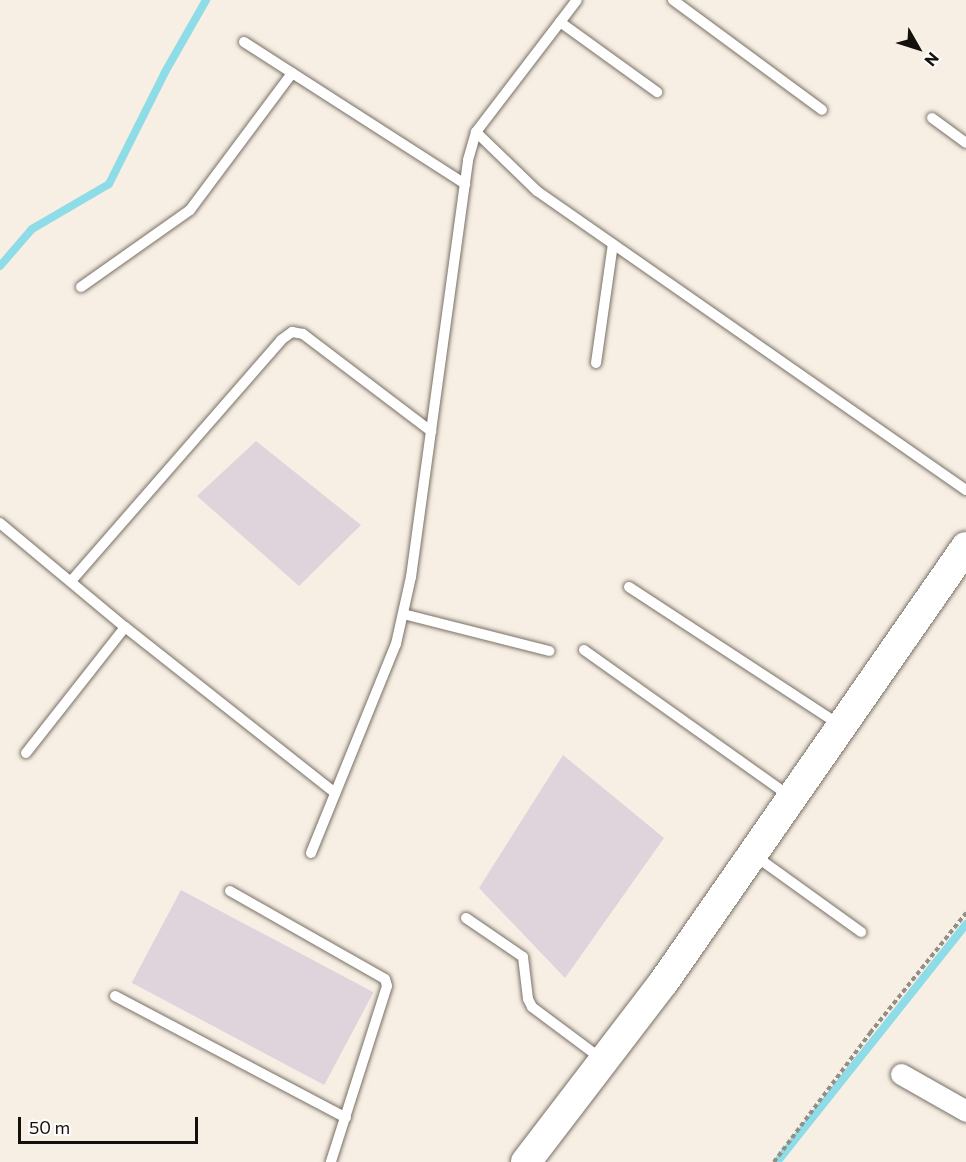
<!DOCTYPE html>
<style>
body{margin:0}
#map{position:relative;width:966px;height:1162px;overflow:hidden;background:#f8efe4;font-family:Commissioner,sans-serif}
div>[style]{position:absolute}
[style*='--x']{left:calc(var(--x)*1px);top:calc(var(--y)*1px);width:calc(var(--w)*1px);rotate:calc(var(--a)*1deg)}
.stream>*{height:8px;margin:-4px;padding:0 4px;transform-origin:4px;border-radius:4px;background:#8ddce7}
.building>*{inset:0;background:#dfd3dc;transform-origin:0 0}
.path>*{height:4px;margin-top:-2px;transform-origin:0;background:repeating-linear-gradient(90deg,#958e87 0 4.5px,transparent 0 7.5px)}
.roads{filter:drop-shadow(0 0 2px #787066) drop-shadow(0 0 2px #787066)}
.lane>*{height:10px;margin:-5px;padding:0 5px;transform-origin:5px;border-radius:5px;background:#fff}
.street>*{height:21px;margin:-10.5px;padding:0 10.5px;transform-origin:10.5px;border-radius:10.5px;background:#fff}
.secondary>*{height:30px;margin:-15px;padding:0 15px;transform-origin:15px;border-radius:15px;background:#fff}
span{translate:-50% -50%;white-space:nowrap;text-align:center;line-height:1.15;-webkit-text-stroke:5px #fffdfb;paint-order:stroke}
.north{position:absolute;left:888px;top:18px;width:60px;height:60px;-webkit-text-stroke:4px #fffdfb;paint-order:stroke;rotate:129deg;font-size:16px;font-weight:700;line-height:24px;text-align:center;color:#13100d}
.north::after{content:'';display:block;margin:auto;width:21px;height:27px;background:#13100d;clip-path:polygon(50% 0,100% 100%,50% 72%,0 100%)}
.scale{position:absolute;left:18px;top:1117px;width:180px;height:27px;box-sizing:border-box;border:3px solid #13100d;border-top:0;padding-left:8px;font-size:18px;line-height:21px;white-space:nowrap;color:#13100d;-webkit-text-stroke:4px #fffdfb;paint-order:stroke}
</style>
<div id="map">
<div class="stream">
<i style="--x:0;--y:266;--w:49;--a:-49.1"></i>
<i style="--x:32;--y:229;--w:89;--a:-30.3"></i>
<i style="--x:109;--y:184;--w:125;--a:-63.4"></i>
<i style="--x:165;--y:72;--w:83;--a:-60.3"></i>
<i style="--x:777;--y:1162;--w:304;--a:-51.5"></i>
</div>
<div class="building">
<i style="clip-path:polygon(256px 441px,361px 525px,299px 586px,197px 496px)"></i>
<i style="clip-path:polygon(563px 755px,664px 838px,565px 978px,479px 888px)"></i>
<i style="left:181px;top:890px;width:218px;height:105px;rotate:28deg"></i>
</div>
<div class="path">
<i style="--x:774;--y:1162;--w:161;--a:-53.3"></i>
<i style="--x:870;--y:1033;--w:154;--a:-51.3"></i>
</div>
<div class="roads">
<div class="lane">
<i style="--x:673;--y:0;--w:185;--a:36.4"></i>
<i style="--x:560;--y:22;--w:120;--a:35.8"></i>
<i style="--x:244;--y:42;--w:263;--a:32.7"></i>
<i style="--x:932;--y:118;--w:42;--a:36.3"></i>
<i style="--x:476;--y:132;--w:85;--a:44"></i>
<i style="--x:537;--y:191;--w:523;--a:34.88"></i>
<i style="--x:81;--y:287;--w:133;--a:-35.2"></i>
<i style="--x:190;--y:210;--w:171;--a:-53.3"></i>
<i style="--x:596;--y:363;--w:120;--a:-81.9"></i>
<i style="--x:0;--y:523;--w:163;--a:39.8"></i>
<i style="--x:125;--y:627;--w:268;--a:38.3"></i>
<i style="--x:72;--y:580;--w:318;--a:-48.9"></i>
<i style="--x:281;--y:340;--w:14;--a:-36"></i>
<i style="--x:292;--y:332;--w:11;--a:10"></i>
<i style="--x:303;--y:334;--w:161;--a:37.2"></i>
<i style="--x:629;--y:587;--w:252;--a:33.2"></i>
<i style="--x:403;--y:614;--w:151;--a:14.2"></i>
<i style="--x:584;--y:650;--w:254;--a:35.4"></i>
<i style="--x:26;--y:753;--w:160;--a:-51.8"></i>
<i style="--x:311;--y:853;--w:226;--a:-67.9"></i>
<i style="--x:396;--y:644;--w:69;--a:-77.4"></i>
<i style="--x:411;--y:577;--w:421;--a:-82.2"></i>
<i style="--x:468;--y:160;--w:29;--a:-74"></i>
<i style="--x:476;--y:132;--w:166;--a:-52.6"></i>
<i style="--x:754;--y:855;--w:132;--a:35.7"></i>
<i style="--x:230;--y:891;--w:178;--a:29.6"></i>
<i style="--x:385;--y:979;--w:7;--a:74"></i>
<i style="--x:387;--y:986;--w:185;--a:107.7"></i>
<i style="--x:466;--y:918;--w:69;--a:34.4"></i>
<i style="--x:523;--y:957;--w:42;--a:83.2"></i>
<i style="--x:528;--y:999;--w:9;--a:63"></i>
<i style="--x:532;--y:1007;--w:89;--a:36.7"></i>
<i style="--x:115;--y:996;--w:261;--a:27.8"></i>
</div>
<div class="street">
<i style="--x:901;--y:1074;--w:75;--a:29.6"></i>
</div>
<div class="secondary">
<i style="--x:526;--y:1162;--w:225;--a:-52.6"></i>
<i style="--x:663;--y:983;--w:531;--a:-55.2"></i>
</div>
</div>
<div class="north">N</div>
<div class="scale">50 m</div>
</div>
